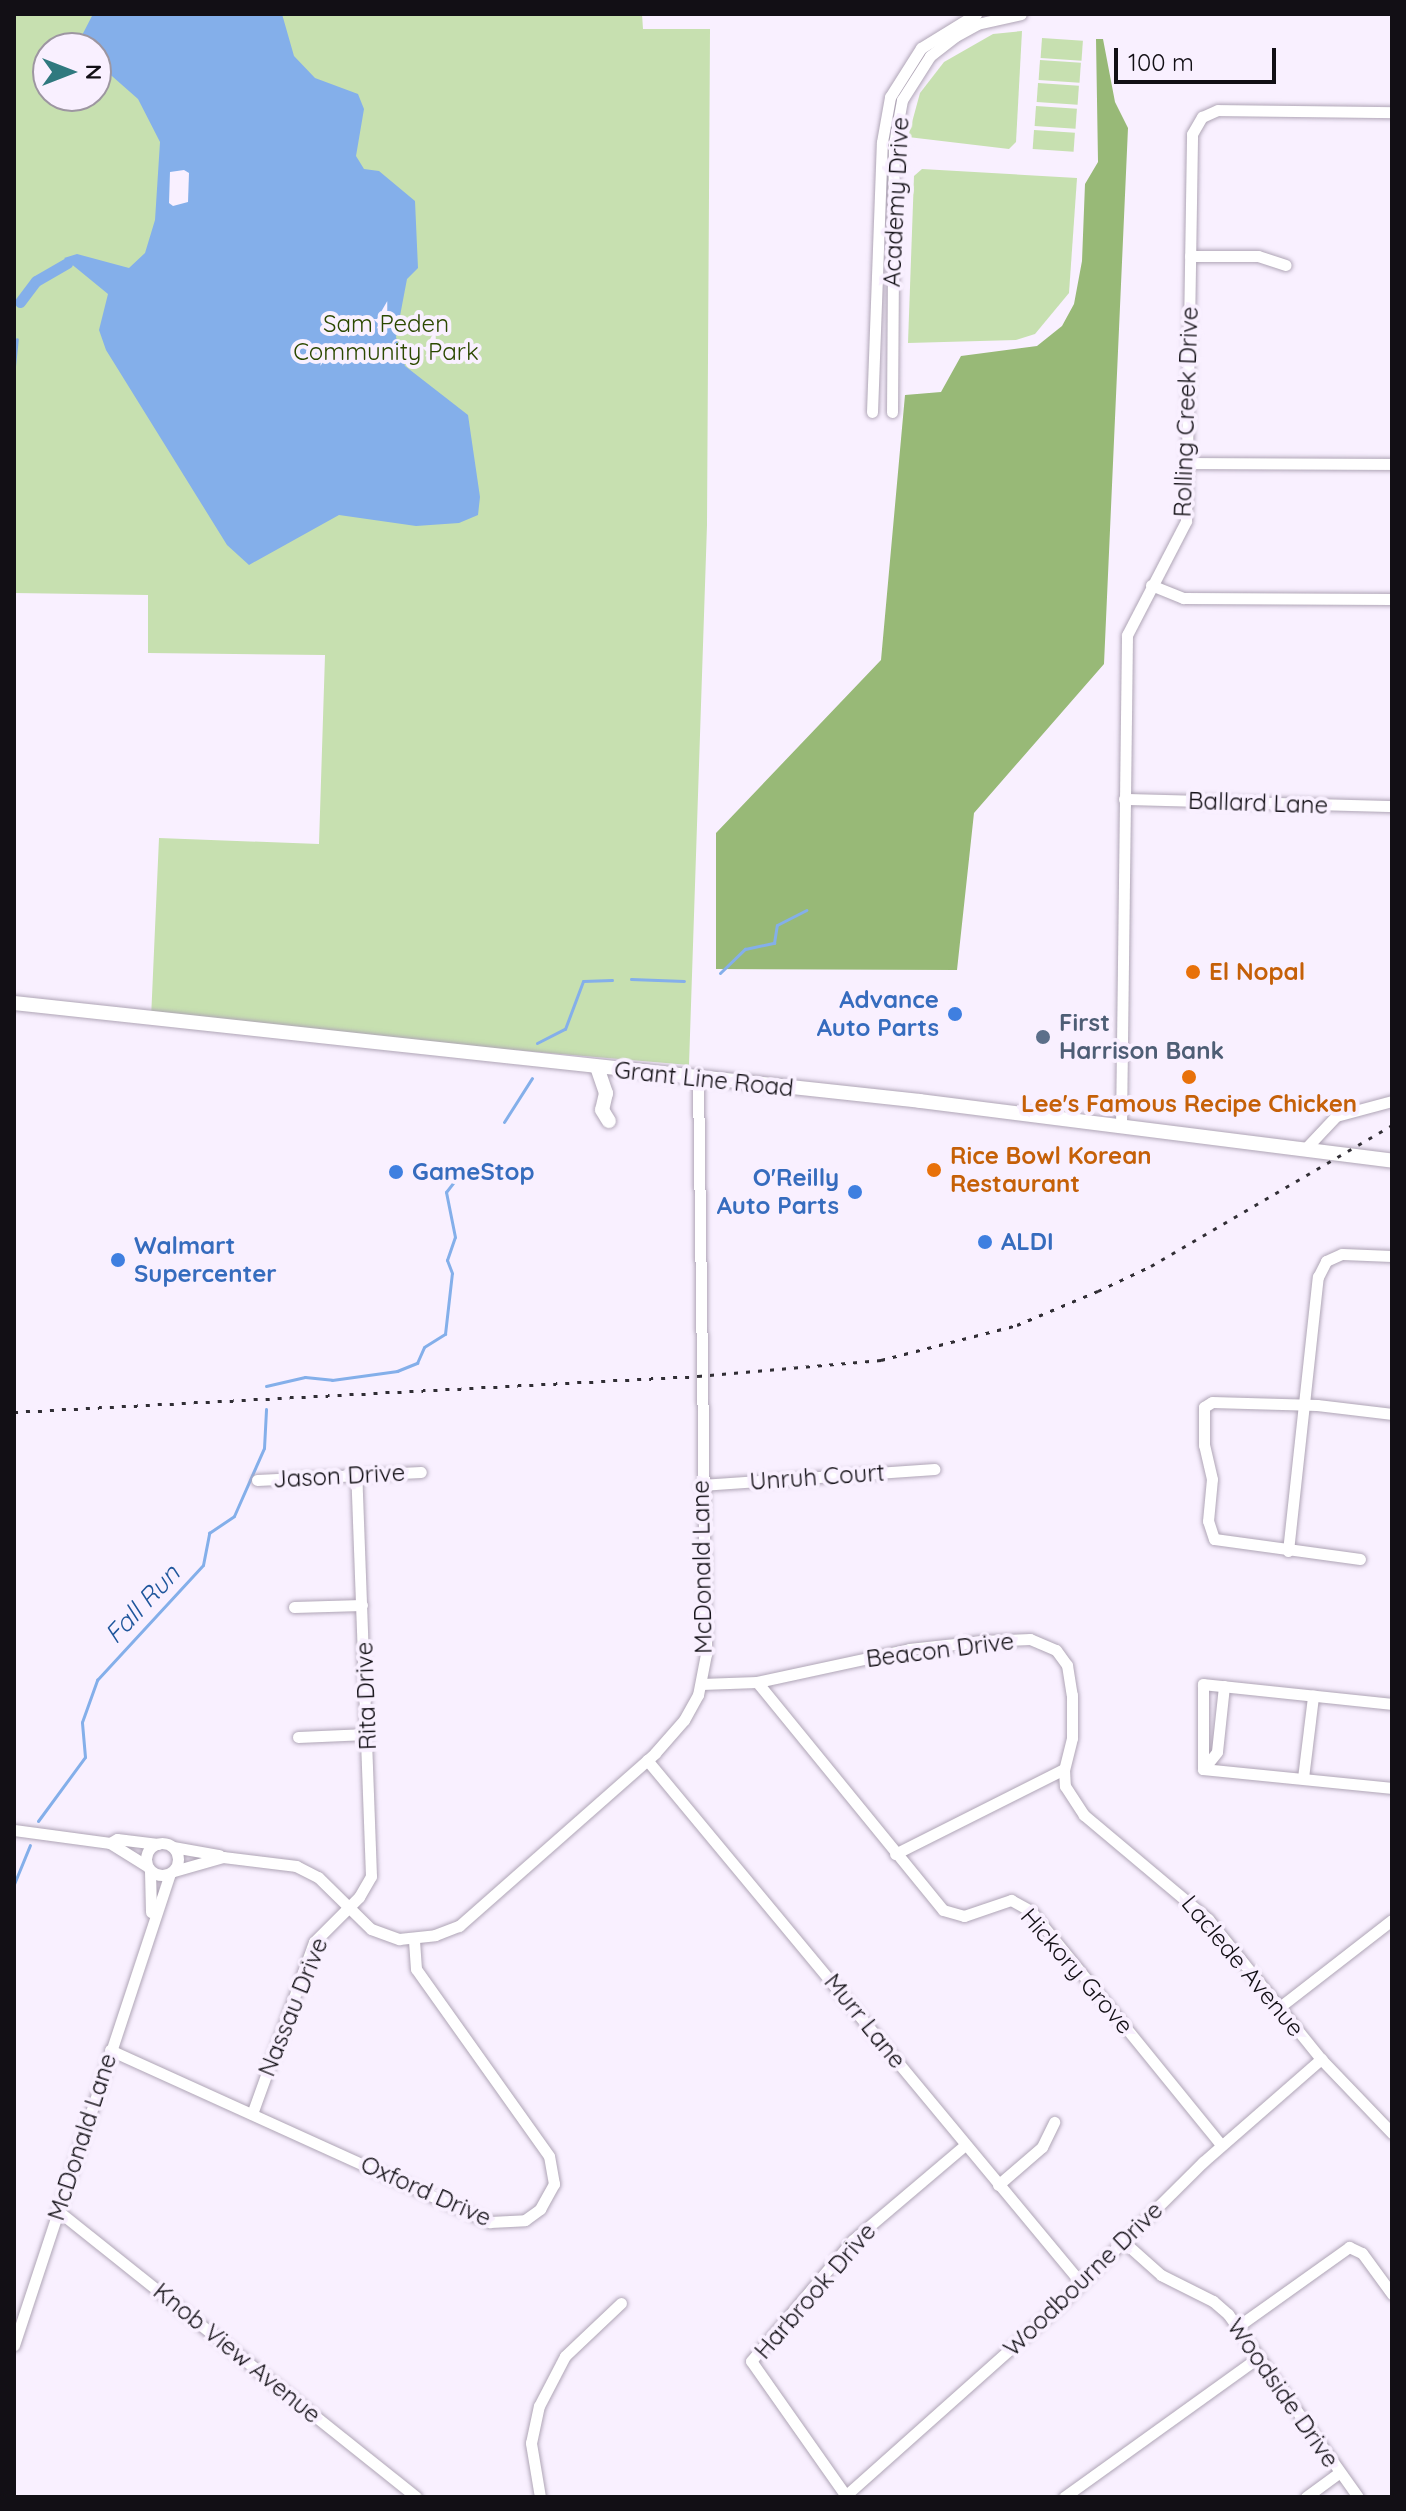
<!DOCTYPE html>
<style>
body{margin:0}
#map{position:relative;width:1406px;height:2511px;overflow:hidden;background:#f9f0ff;font-family:Quicksand,sans-serif}
div>[style]{position:absolute}
[style*='--x']{left:calc(var(--x)*1px);top:calc(var(--y)*1px);width:calc(var(--w)*1px);rotate:calc(var(--a)*1deg)}
.green>*{inset:0;background:#c7e0b0;transform-origin:0 0}
.forest>*{inset:0;background:#98b977}
.water>*{inset:0;background:#84afea}
.pier>*{inset:0;background:#f9f0ff}
.stream>*{height:3px;margin:-1.5px;padding:0 1.5px;transform-origin:1.5px;border-radius:1.5px;background:#84afea}
.canal>*{height:11px;margin:-5.5px;padding:0 5.5px;transform-origin:5.5px;border-radius:5.5px;background:#84afea}
.roads{filter:drop-shadow(0 0 2px #afa5b6) drop-shadow(0 0 2px #afa5b6)}
.street>*{height:11px;margin:-5.5px;padding:0 5.5px;transform-origin:5.5px;border-radius:5.5px;background:#fff}
.street>.ring{margin:-5.5px;padding:0;box-sizing:content-box;background:none;border:11px solid #fff;border-radius:50%}
.secondary>*{height:14px;margin:-7px;padding:0 7px;transform-origin:7px;border-radius:7px;background:#fff}
.rail>*{height:3px;margin-top:-1.5px;transform-origin:0;background:repeating-linear-gradient(90deg,#312e35 0 4px,transparent 0 12px)}
.dots>*{width:22px;height:22px;translate:-50% -50%;box-sizing:border-box;border:4px solid #f9f0ff;border-radius:50%}
span{translate:-50% -50%;white-space:nowrap;text-align:center;line-height:1.15;-webkit-text-stroke:8px #f9f0ff;paint-order:stroke}
.street-label{font-size:24px;color:#120f15}
.park-label{font-size:24px;color:#2c4900}
.food-label{font-size:24px;color:#c56008;font-weight:700}
.left{translate:0 -50%;text-align:left}
.shop-label{font-size:24px;color:#366cbe;font-weight:700}
.right{translate:-100% -50%;text-align:right}
.service-label{font-size:24px;color:#4e5e75;font-weight:700}
.water-label{font-size:26px;color:#1f569c;font-style:italic}
.frame{position:absolute;inset:0;border:16px solid #120f15;pointer-events:none}
.north{position:absolute;left:32px;top:32px;width:80px;height:80px;box-sizing:border-box;background:#f9f0ff;border:2px solid #9d96a1;border-radius:50%;rotate:90deg;font-size:22px;font-weight:700;line-height:32px;text-align:center;color:#120f15}
.north::after{content:'';display:block;margin:auto;width:28px;height:36px;background:#30797f;clip-path:polygon(50% 0,100% 100%,50% 72%,0 100%)}
.scale{position:absolute;left:1114px;top:48px;width:162px;height:36px;box-sizing:border-box;border:4px solid #120f15;border-top:0;padding-left:10px;font-size:24px;line-height:28px;white-space:nowrap;color:#120f15;-webkit-text-stroke:6px #f9f0ff;paint-order:stroke}
</style>
<div id="map">
<div class="green">
<i style="clip-path:polygon(evenodd,14px 14px,642px 14px,643px 29px,710px 29px,707px 525px,689px 1065px,151px 1019px,159px 838px,319px 844px,325px 655px,148px 653px,148px 595px,14px 593px,14px 14px,48px 48px,96px 48px,96px 96px,48px 96px,48px 48px)"></i>
<i style="clip-path:polygon(1022px 31px,1016px 142px,1009px 149px,908px 137px,920px 93px,944px 62px,993px 34px)"></i>
<i style="left:1042px;top:38px;width:41px;height:20px;rotate:4deg"></i>
<i style="left:1040px;top:60px;width:41px;height:20px;rotate:4deg"></i>
<i style="left:1038px;top:83px;width:41px;height:19px;rotate:4deg"></i>
<i style="left:1036px;top:106px;width:41px;height:20px;rotate:4deg"></i>
<i style="left:1034px;top:130px;width:41px;height:19px;rotate:4deg"></i>
<i style="clip-path:polygon(922px 169px,1077px 178px,1069px 293px,1035px 334px,1016px 340px,908px 343px,914px 176px)"></i>
</div>
<div class="forest">
<i style="clip-path:polygon(1096px 39px,1103px 39px,1115px 102px,1128px 128px,1104px 664px,974px 813px,957px 970px,716px 969px,716px 833px,881px 660px,905px 395px,941px 392px,961px 356px,1037px 346px,1062px 326px,1074px 304px,1082px 261px,1085px 184px,1098px 162px)"></i>
</div>
<div class="water">
<i style="clip-path:polygon(93px 14px,282px 14px,294px 56px,315px 78px,358px 94px,364px 109px,356px 156px,364px 169px,379px 171px,415px 201px,418px 268px,407px 279px,396px 337px,405px 366px,468px 415px,480px 497px,478px 515px,459px 523px,416px 526px,339px 515px,249px 565px,227px 545px,106px 350px,99px 330px,108px 294px,64px 258px,77px 254px,129px 268px,145px 253px,155px 220px,160px 142px,138px 99px,96px 62px,96px 48px,77px 45px)"></i>
</div>
<div class="pier">
<i style="clip-path:polygon(184px 170px,189px 173px,188px 202px,173px 206px,169px 203px,170px 172px)"></i>
</div>
<div class="stream">
<i style="--x:14;--y:366;--w:27;--a:-84"></i>
<i style="--x:720;--y:973;--w:35;--a:-44"></i>
<i style="--x:745;--y:949;--w:30;--a:-12"></i>
<i style="--x:774;--y:943;--w:18;--a:-81"></i>
<i style="--x:777;--y:925;--w:33;--a:-27"></i>
<i style="--x:631;--y:979;--w:53;--a:2.2"></i>
<i style="--x:537;--y:1043;--w:31;--a:-27"></i>
<i style="--x:565;--y:1029;--w:51;--a:-69.4"></i>
<i style="--x:583;--y:981;--w:29;--a:-2"></i>
<i style="--x:504;--y:1122;--w:52;--a:-57.5"></i>
<i style="--x:266;--y:1386;--w:40;--a:-13"></i>
<i style="--x:305;--y:1377;--w:27;--a:6"></i>
<i style="--x:332;--y:1380;--w:66;--a:-7.9"></i>
<i style="--x:397;--y:1371;--w:22;--a:-22"></i>
<i style="--x:417;--y:1363;--w:17;--a:-66"></i>
<i style="--x:424;--y:1347;--w:25;--a:-32"></i>
<i style="--x:445;--y:1334;--w:61;--a:-83.5"></i>
<i style="--x:452;--y:1273;--w:14;--a:-111"></i>
<i style="--x:447;--y:1260;--w:24;--a:-71"></i>
<i style="--x:455;--y:1237;--w:46;--a:-101.3"></i>
<i style="--x:446;--y:1192;--w:16;--a:-52"></i>
<i style="--x:38;--y:1821;--w:79;--a:-53.7"></i>
<i style="--x:85;--y:1757;--w:35;--a:-95"></i>
<i style="--x:82;--y:1722;--w:45;--a:-70.3"></i>
<i style="--x:97;--y:1680;--w:156;--a:-47.3"></i>
<i style="--x:203;--y:1565;--w:33;--a:-79"></i>
<i style="--x:209;--y:1533;--w:30;--a:-34"></i>
<i style="--x:234;--y:1516;--w:74;--a:-66.2"></i>
<i style="--x:264;--y:1448;--w:39;--a:-87"></i>
<i style="--x:14;--y:1884;--w:42;--a:-67.7"></i>
</div>
<div class="canal">
<i style="--x:20;--y:302;--w:26;--a:-53"></i>
<i style="--x:36;--y:281;--w:36;--a:-30"></i>
</div>
<div class="roads">
<div class="street">
<i style="--x:1190;--y:256;--w:68;--a:0"></i>
<i style="--x:1258;--y:256;--w:29;--a:18"></i>
<i style="--x:872;--y:412;--w:270;--a:-87.9"></i>
<i style="--x:882;--y:142;--w:46;--a:-79.9"></i>
<i style="--x:890;--y:97;--w:58;--a:-57.7"></i>
<i style="--x:921;--y:48;--w:65;--a:-31.7"></i>
<i style="--x:892;--y:412;--w:268;--a:-89.6"></i>
<i style="--x:894;--y:144;--w:45;--a:-79.7"></i>
<i style="--x:902;--y:100;--w:52;--a:-57.5"></i>
<i style="--x:930;--y:56;--w:31;--a:-38"></i>
<i style="--x:954;--y:37;--w:26;--a:-29"></i>
<i style="--x:977;--y:24;--w:45;--a:-12.8"></i>
<i style="--x:1188;--y:463;--w:204;--a:0.3"></i>
<i style="--x:1151;--y:585;--w:35;--a:22"></i>
<i style="--x:1183;--y:598;--w:209;--a:0.3"></i>
<i style="--x:1124;--y:799;--w:268;--a:1.5"></i>
<i style="--x:1121;--y:1127;--w:492;--a:-89.3"></i>
<i style="--x:1127;--y:635;--w:128;--a:-62.6"></i>
<i style="--x:1186;--y:521;--w:387;--a:-89.1"></i>
<i style="--x:1192;--y:134;--w:20;--a:-60"></i>
<i style="--x:1202;--y:117;--w:17;--a:-24"></i>
<i style="--x:1218;--y:110;--w:174;--a:0.7"></i>
<i style="--x:1306;--y:1148;--w:44;--a:-46.8"></i>
<i style="--x:1336;--y:1116;--w:58;--a:-15"></i>
<i style="--x:257;--y:1480;--w:164;--a:-2.8"></i>
<i style="--x:701;--y:1485;--w:234;--a:-3.9"></i>
<i style="--x:1288;--y:1551;--w:276;--a:-83.8"></i>
<i style="--x:1318;--y:1277;--w:18;--a:-63"></i>
<i style="--x:1326;--y:1261;--w:17;--a:-24"></i>
<i style="--x:1342;--y:1254;--w:50;--a:2.3"></i>
<i style="--x:1360;--y:1559;--w:147;--a:-172.2"></i>
<i style="--x:1214;--y:1539;--w:19;--a:-108"></i>
<i style="--x:1208;--y:1521;--w:42;--a:-84.6"></i>
<i style="--x:1212;--y:1479;--w:35;--a:-103"></i>
<i style="--x:1204;--y:1445;--w:38;--a:-90"></i>
<i style="--x:1204;--y:1407;--w:9;--a:-32"></i>
<i style="--x:1212;--y:1402;--w:105;--a:1.6"></i>
<i style="--x:1317;--y:1405;--w:76;--a:6.8"></i>
<i style="--x:294;--y:1607;--w:68;--a:-1.7"></i>
<i style="--x:757;--y:1682;--w:294;--a:50.8"></i>
<i style="--x:943;--y:1910;--w:22;--a:16"></i>
<i style="--x:964;--y:1916;--w:50;--a:-18.8"></i>
<i style="--x:1011;--y:1900;--w:23;--a:29"></i>
<i style="--x:1031;--y:1911;--w:301;--a:50.9"></i>
<i style="--x:701;--y:1684;--w:56;--a:-2"></i>
<i style="--x:757;--y:1682;--w:156;--a:-12.2"></i>
<i style="--x:909;--y:1649;--w:74;--a:-6.2"></i>
<i style="--x:983;--y:1641;--w:47;--a:-2.4"></i>
<i style="--x:1030;--y:1639;--w:28;--a:23"></i>
<i style="--x:1056;--y:1650;--w:19;--a:54"></i>
<i style="--x:1067;--y:1665;--w:30;--a:81"></i>
<i style="--x:1072;--y:1695;--w:43;--a:90"></i>
<i style="--x:1072;--y:1738;--w:32;--a:104"></i>
<i style="--x:1064;--y:1769;--w:189;--a:153.3"></i>
<i style="--x:1224;--y:1686;--w:66;--a:96.1"></i>
<i style="--x:1217;--y:1752;--w:22;--a:129"></i>
<i style="--x:1203;--y:1769;--w:85;--a:-90"></i>
<i style="--x:1203;--y:1684;--w:190;--a:6"></i>
<i style="--x:298;--y:1737;--w:69;--a:-2.5"></i>
<i style="--x:647;--y:1760;--w:680;--a:50.31"></i>
<i style="--x:1064;--y:1769;--w:17;--a:87"></i>
<i style="--x:1065;--y:1786;--w:35;--a:57"></i>
<i style="--x:1084;--y:1815;--w:162;--a:40"></i>
<i style="--x:1208;--y:1919;--w:180;--a:51.1"></i>
<i style="--x:1321;--y:2059;--w:103;--a:46.2"></i>
<i style="--x:1203;--y:1769;--w:190;--a:5.7"></i>
<i style="--x:1303;--y:1778;--w:83;--a:-83"></i>
<i style="--x:14;--y:1830;--w:97;--a:7.7"></i>
<i style="--x:110;--y:1843;--w:44;--a:31.9"></i>
<i class="ring" style="left:146px;top:1843px;width:21px;height:21px"></i>
<i style="--x:110;--y:1843;--w:8;--a:-30"></i>
<i style="--x:117;--y:1839;--w:41;--a:7"></i>
<i style="--x:173;--y:1847;--w:47;--a:9.9"></i>
<i style="--x:150;--y:1871;--w:41;--a:88.6"></i>
<i style="--x:174;--y:1871;--w:51;--a:-15.9"></i>
<i style="--x:223;--y:1857;--w:74;--a:7"></i>
<i style="--x:296;--y:1866;--w:25;--a:27"></i>
<i style="--x:318;--y:1877;--w:74;--a:44.5"></i>
<i style="--x:371;--y:1929;--w:30;--a:20"></i>
<i style="--x:399;--y:1939;--w:36;--a:-6"></i>
<i style="--x:435;--y:1935;--w:26;--a:-21"></i>
<i style="--x:459;--y:1926;--w:261;--a:-41.4"></i>
<i style="--x:655;--y:1753;--w:44;--a:-48.7"></i>
<i style="--x:684;--y:1720;--w:29;--a:-61"></i>
<i style="--x:698;--y:1695;--w:42;--a:-79"></i>
<i style="--x:706;--y:1654;--w:575;--a:-90.8"></i>
<i style="--x:1281;--y:2006;--w:140;--a:-37.8"></i>
<i style="--x:110;--y:2050;--w:417;--a:24.4"></i>
<i style="--x:490;--y:2222;--w:35;--a:-3"></i>
<i style="--x:525;--y:2220;--w:19;--a:-36"></i>
<i style="--x:540;--y:2209;--w:29;--a:-61"></i>
<i style="--x:554;--y:2184;--w:28;--a:-100"></i>
<i style="--x:549;--y:2156;--w:229;--a:-125.4"></i>
<i style="--x:416;--y:1969;--w:29;--a:-94"></i>
<i style="--x:252;--y:2114;--w:183;--a:-70.2"></i>
<i style="--x:314;--y:1942;--w:64;--a:-45"></i>
<i style="--x:359;--y:1897;--w:24;--a:-60"></i>
<i style="--x:371;--y:1876;--w:402;--a:-92.1"></i>
<i style="--x:998;--y:2185;--w:58;--a:-40.8"></i>
<i style="--x:1042;--y:2147;--w:28;--a:-64"></i>
<i style="--x:58;--y:2211;--w:458;--a:38.6"></i>
<i style="--x:1124;--y:2242;--w:50;--a:41.7"></i>
<i style="--x:1161;--y:2275;--w:58;--a:26.6"></i>
<i style="--x:1213;--y:2301;--w:20;--a:41"></i>
<i style="--x:1228;--y:2314;--w:224;--a:54.6"></i>
<i style="--x:1237;--y:2327;--w:138;--a:-35.5"></i>
<i style="--x:1349;--y:2247;--w:14;--a:25"></i>
<i style="--x:1362;--y:2253;--w:51;--a:53.8"></i>
<i style="--x:14;--y:2345;--w:496;--a:-71.7"></i>
<i style="--x:846;--y:2496;--w:165;--a:-125.1"></i>
<i style="--x:751;--y:2361;--w:158;--a:-49.9"></i>
<i style="--x:853;--y:2240;--w:147;--a:-40.3"></i>
<i style="--x:540;--y:2497;--w:55;--a:-99.5"></i>
<i style="--x:531;--y:2443;--w:38;--a:-78"></i>
<i style="--x:539;--y:2406;--w:56;--a:-62.5"></i>
<i style="--x:565;--y:2356;--w:77;--a:-43.4"></i>
<i style="--x:844;--y:2497;--w:285;--a:-41.7"></i>
<i style="--x:1057;--y:2307;--w:206;--a:-44.8"></i>
<i style="--x:1203;--y:2162;--w:157;--a:-41.1"></i>
<i style="--x:1064;--y:2497;--w:240;--a:-35.7"></i>
<i style="--x:1306;--y:2497;--w:42;--a:-36.3"></i>
</div>
<div class="secondary">
<i style="--x:14;--y:1003;--w:911;--a:6.17"></i>
<i style="--x:920;--y:1101;--w:476;--a:7.2"></i>
<i style="--x:597;--y:1067;--w:28;--a:71"></i>
<i style="--x:606;--y:1093;--w:17;--a:103"></i>
<i style="--x:602;--y:1110;--w:13;--a:58"></i>
</div>
</div>
<div class="rail">
<i style="--x:14;--y:1412;--w:685;--a:-3.01"></i>
<i style="--x:698;--y:1376;--w:184;--a:-5"></i>
<i style="--x:881;--y:1360;--w:140;--a:-14.4"></i>
<i style="--x:1017;--y:1325;--w:88;--a:-22.8"></i>
<i style="--x:1098;--y:1291;--w:59;--a:-25.3"></i>
<i style="--x:1151;--y:1266;--w:279;--a:-30.3"></i>
</div>
<div class="dots">
<i style="left:1193px;top:972px;background:#e8710a"></i>
<i style="left:955px;top:1014px;background:#3f7fe0"></i>
<i style="left:1043px;top:1037px;background:#5c6f8a"></i>
<i style="left:1189px;top:1077px;background:#e8710a"></i>
<i style="left:934px;top:1170px;background:#e8710a"></i>
<i style="left:396px;top:1172px;background:#3f7fe0"></i>
<i style="left:855px;top:1192px;background:#3f7fe0"></i>
<i style="left:985px;top:1242px;background:#3f7fe0"></i>
<i style="left:118px;top:1260px;background:#3f7fe0"></i>
</div>
<div class="street-label">
<span style="left:896px;top:202px;rotate:-87deg">Academy Drive</span>
<span style="left:1186px;top:412px;rotate:-88deg">Rolling Creek Drive</span>
<span style="left:1258px;top:803px;rotate:2deg">Ballard Lane</span>
<span style="left:704px;top:1079px;rotate:6deg">Grant Line Road</span>
<span style="left:339px;top:1476px;rotate:-3deg">Jason Drive</span>
<span style="left:817px;top:1477px;rotate:-4deg">Unruh Court</span>
<span style="left:702px;top:1567px;rotate:-91deg">McDonald Lane</span>
<span style="left:940px;top:1650px;rotate:-7deg">Beacon Drive</span>
<span style="left:366px;top:1696px;rotate:-92deg">Rita Drive</span>
<span style="left:1243px;top:1966px;rotate:50deg">Laclede Avenue</span>
<span style="left:1077px;top:1971px;rotate:49deg">Hickory Grove</span>
<span style="left:293px;top:2007px;rotate:-68deg">Nassau Drive</span>
<span style="left:865px;top:2021px;rotate:51deg">Murr Lane</span>
<span style="left:82px;top:2137px;rotate:-72deg">McDonald Lane</span>
<span style="left:426px;top:2191px;rotate:24deg">Oxford Drive</span>
<span style="left:1083px;top:2279px;rotate:-44deg">Woodbourne Drive</span>
<span style="left:815px;top:2291px;rotate:-49deg">Harbrook Drive</span>
<span style="left:237px;top:2353px;rotate:39deg">Knob View Avenue</span>
<span style="left:1283px;top:2393px;rotate:55deg">Woodside Drive</span>
</div>
<div class="park-label">
<span style="left:386px;top:338px">Sam Peden<br>Community Park</span>
</div>
<div class="food-label">
<span class="left" style="left:1209px;top:972px">El Nopal</span>
<span style="left:1189px;top:1104px">Lee's Famous Recipe Chicken</span>
<span class="left" style="left:950px;top:1170px">Rice Bowl Korean<br>Restaurant</span>
</div>
<div class="shop-label">
<span class="right" style="left:939px;top:1014px">Advance<br>Auto Parts</span>
<span class="left" style="left:412px;top:1172px">GameStop</span>
<span class="right" style="left:839px;top:1192px">O'Reilly<br>Auto Parts</span>
<span class="left" style="left:1001px;top:1242px">ALDI</span>
<span class="left" style="left:134px;top:1260px">Walmart<br>Supercenter</span>
</div>
<div class="service-label">
<span class="left" style="left:1059px;top:1037px">First<br>Harrison Bank</span>
</div>
<div class="water-label">
<span style="left:142px;top:1604px;rotate:-47deg">Fall Run</span>
</div>
<div class="frame"></div>
<div class="north">N</div>
<div class="scale">100 m</div>
</div>
